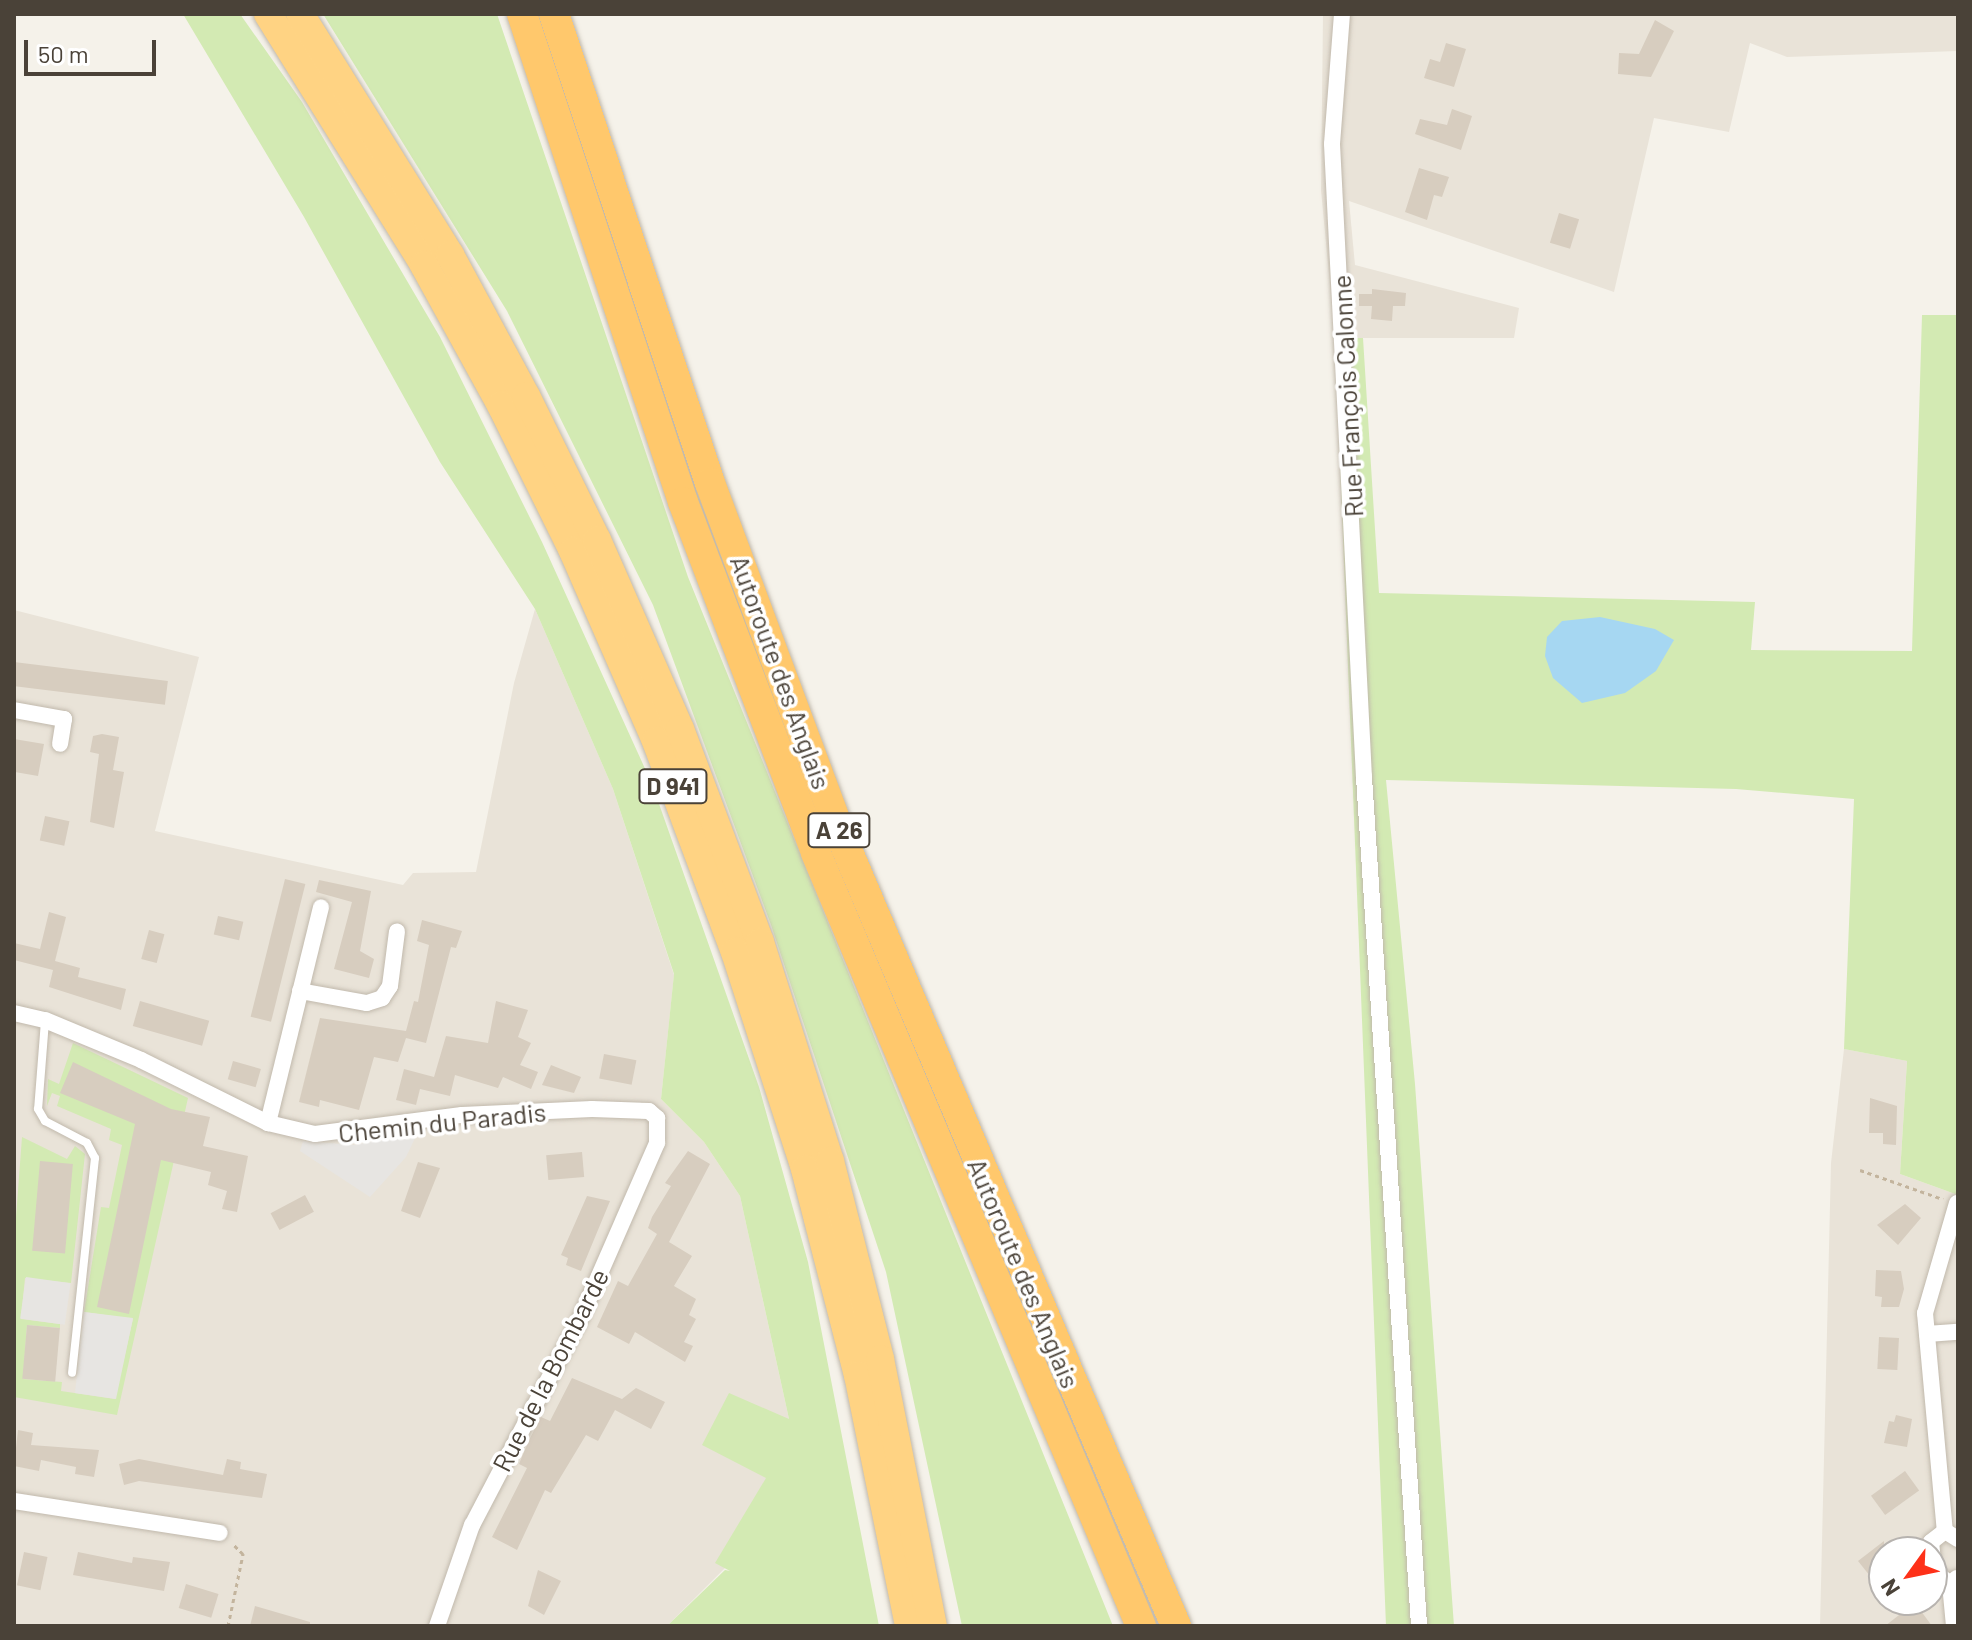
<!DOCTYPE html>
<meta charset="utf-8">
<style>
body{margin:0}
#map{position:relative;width:1972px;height:1640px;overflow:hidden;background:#f5f2ea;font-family:Barlow,sans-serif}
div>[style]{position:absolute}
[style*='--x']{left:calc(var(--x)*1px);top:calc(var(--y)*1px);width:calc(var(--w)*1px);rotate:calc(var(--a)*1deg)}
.residential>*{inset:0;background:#e9e3d8}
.green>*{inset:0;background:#d3eab3}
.parking>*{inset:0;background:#e7e5e2;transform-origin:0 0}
.water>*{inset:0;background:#a6d7f2}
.building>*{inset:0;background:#d7cdbf;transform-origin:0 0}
.path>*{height:3px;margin-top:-1.5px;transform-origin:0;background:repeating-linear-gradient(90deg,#c3b49d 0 4px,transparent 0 8px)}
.roads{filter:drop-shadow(0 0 2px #c1b9ac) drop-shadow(0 0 2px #c1b9ac)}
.service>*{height:8px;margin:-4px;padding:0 4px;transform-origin:4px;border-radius:4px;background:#fff}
.minor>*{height:16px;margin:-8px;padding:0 8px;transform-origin:8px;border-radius:8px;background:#fff}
.trunk>*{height:28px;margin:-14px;padding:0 14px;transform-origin:14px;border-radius:14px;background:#ffd383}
.motorway>*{height:30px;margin:-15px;padding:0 15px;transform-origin:15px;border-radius:15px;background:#ffc86c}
span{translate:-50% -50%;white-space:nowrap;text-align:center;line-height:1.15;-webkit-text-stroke:7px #fff;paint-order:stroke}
.shield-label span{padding:2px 6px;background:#fff;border:2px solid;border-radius:6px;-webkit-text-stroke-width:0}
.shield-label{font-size:24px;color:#4a4238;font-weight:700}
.street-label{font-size:26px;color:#4a4238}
.frame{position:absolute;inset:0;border:16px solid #4a4238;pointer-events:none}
.north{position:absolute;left:1868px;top:1536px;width:80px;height:80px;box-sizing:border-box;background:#fff;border:2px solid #b7b3af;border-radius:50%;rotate:237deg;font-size:22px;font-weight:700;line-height:32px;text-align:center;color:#4a4238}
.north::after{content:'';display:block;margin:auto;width:28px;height:36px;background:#fe3119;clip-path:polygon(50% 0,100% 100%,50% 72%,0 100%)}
.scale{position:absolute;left:24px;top:40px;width:132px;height:36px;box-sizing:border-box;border:4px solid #4a4238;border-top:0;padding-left:10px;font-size:24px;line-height:28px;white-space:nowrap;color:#4a4238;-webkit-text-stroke:6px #fff;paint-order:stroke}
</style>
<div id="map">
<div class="residential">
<i style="clip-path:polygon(1323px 14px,1958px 14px,1958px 51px,1787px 57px,1750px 43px,1729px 132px,1654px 118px,1614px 292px,1349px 201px,1355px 265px,1519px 308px,1514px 338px,1335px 338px,1321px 190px)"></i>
<i style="clip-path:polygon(535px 609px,613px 789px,674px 975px,661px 1099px,704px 1142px,740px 1196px,798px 1460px,746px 1547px,667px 1626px,14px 1626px,14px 610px,199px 657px,155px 831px,403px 885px,413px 873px,476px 872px,514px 683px)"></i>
<i style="clip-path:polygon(evenodd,1844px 1049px,1907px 1061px,1900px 1174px,1958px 1195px,1958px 1626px,1820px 1626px,1831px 1163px,1844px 1049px,1884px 1552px,1932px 1552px,1932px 1600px,1884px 1600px,1884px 1552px)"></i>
</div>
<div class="green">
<i style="clip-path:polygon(183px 14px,240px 14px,302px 102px,440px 337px,542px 542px,652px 784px,759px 1087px,808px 1262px,879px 1626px,667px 1626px,725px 1570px,730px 1571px,715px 1563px,766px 1478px,702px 1445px,729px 1393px,789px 1419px,740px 1196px,704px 1142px,661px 1099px,674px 974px,613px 789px,535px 609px,440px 462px,304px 217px)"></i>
<i style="clip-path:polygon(323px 14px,497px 14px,688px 577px,1113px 1626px,962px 1626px,886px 1272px,771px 925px,653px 605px,507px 311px)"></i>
<i style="clip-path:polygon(1922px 315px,1958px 315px,1958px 1195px,1900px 1174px,1907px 1061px,1844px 1049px,1854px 799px,1736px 789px,1386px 780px,1415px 1084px,1454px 1626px,1386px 1626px,1335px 338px,1363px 338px,1379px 593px,1755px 602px,1751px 650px,1912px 651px)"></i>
<i style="clip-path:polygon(73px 1043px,188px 1098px,117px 1415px,14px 1397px,14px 1244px,22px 1137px,67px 1159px,75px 1146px,85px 1154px,71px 1283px,25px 1278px,21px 1319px,60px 1324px,60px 1328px,27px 1325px,23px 1379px,62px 1382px,61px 1391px,115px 1399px,133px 1319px,84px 1312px,101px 1207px,109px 1208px,122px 1145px,109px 1140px,111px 1129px,57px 1106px,60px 1096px,52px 1093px,47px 1106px,48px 1079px,59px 1084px)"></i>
</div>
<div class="parking">
<i style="clip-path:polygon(417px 1134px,406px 1157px,370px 1197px,300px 1151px,303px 1141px,354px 1145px)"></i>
<i style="left:26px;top:1277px;width:45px;height:42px;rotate:8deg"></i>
<i style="clip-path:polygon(84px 1312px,133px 1318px,116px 1399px,75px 1393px)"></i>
</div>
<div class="water">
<i style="clip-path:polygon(1600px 617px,1655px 629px,1674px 640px,1656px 671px,1625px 693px,1582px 703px,1553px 678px,1545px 656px,1547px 637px,1562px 621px)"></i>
</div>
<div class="building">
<i style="clip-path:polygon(1655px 20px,1674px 31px,1651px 77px,1618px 74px,1619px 53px,1639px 54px)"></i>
<i style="clip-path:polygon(1446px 43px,1466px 49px,1454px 87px,1424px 78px,1430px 59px,1440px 62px)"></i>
<i style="clip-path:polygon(1452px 109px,1472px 116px,1461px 150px,1415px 134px,1420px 119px,1447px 125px)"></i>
<i style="clip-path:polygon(1419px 168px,1449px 177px,1442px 197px,1434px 195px,1427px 220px,1405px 212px)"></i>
<i style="left:1559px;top:213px;width:21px;height:31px;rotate:17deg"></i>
<i style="clip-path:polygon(1372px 289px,1406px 293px,1405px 306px,1393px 306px,1392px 321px,1371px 319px,1372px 306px,1359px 306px,1359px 294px,1372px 294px)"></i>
<i style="left:14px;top:662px;width:155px;height:24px;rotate:7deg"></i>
<i style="clip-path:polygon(102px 734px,119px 737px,113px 770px,124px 772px,114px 828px,90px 822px,99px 754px,90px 752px,93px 736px)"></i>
<i style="clip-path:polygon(14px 739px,44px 744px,38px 776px,15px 772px)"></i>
<i style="left:45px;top:816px;width:25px;height:25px;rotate:12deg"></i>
<i style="left:285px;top:879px;width:21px;height:142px;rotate:14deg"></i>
<i style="clip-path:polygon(319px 880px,371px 891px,360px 951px,374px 959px,369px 978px,334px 969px,352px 902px,316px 892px)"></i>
<i style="clip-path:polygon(49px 912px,66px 917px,55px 961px,80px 968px,78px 977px,126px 989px,121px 1010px,49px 987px,53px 970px,14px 960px,14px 943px,40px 949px)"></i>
<i style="left:218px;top:916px;width:26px;height:19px;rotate:13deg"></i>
<i style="clip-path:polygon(422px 920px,462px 931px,456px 948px,451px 947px,426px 1043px,406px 1038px,398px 1062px,374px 1057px,359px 1110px,320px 1100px,319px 1107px,299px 1102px,320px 1018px,406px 1031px,414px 1001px,418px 1002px,429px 945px,417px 941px)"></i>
<i style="left:149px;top:930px;width:16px;height:30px;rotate:15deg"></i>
<i style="left:140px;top:1001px;width:72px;height:26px;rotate:16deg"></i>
<i style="clip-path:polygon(496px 1001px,528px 1010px,518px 1037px,531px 1043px,520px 1065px,538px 1072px,531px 1089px,503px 1077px,498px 1088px,455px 1075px,450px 1096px,420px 1089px,416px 1105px,396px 1100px,404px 1069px,434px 1077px,446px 1036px,488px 1043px)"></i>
<i style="left:604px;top:1054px;width:33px;height:25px;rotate:11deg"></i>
<i style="left:233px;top:1061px;width:29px;height:19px;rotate:16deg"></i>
<i style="clip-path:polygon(73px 1062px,171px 1109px,210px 1117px,203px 1146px,248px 1156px,237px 1212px,222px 1209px,227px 1191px,208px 1185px,211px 1172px,161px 1160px,129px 1314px,97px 1307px,135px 1124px,60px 1093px)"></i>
<i style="clip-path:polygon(551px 1065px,581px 1077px,574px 1093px,542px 1085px)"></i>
<i style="clip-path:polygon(1870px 1098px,1897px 1106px,1896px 1145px,1883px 1144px,1883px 1133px,1869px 1133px)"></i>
<i style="clip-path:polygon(688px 1151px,710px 1164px,669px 1242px,692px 1256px,674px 1286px,696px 1299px,689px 1315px,696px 1319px,684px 1342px,693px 1346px,685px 1362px,635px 1332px,629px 1344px,597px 1327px,618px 1281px,628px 1286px,657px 1234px,648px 1228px,652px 1217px,671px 1186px,665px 1183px)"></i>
<i style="left:582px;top:1152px;width:25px;height:36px;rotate:85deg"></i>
<i style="left:40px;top:1161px;width:33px;height:90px;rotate:5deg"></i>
<i style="clip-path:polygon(418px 1162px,440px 1168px,420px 1218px,401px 1211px)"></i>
<i style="left:305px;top:1195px;width:19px;height:39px;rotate:62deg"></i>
<i style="clip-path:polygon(587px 1196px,610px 1201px,581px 1271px,566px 1265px,568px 1258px,561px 1255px)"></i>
<i style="clip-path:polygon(1905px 1204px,1921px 1218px,1898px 1245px,1877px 1225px)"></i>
<i style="clip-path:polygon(1876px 1270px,1901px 1271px,1904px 1289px,1899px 1307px,1881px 1307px,1882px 1297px,1875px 1296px)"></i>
<i style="left:27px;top:1325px;width:33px;height:54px;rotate:5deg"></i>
<i style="left:1879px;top:1337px;width:20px;height:32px;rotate:3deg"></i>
<i style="clip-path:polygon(572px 1378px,622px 1399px,636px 1388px,665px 1402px,651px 1429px,615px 1410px,598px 1441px,586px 1435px,551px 1493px,545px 1490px,517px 1550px,492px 1537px,527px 1468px,519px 1464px,529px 1440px,541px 1417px,550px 1421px)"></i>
<i style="clip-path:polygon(1896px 1415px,1912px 1419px,1907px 1447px,1884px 1443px,1889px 1421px,1894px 1422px)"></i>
<i style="clip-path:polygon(18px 1430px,33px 1433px,31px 1445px,99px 1450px,94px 1477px,75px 1474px,76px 1467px,41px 1460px,39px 1471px,14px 1466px)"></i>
<i style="clip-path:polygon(139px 1459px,223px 1475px,227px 1459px,241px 1462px,240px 1469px,267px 1474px,262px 1498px,139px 1481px,124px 1485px,119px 1464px)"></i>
<i style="left:1905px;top:1471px;width:24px;height:42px;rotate:54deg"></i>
<i style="clip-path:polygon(1884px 1541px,1884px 1566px,1870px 1576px,1858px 1561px)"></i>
<i style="left:24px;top:1552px;width:24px;height:34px;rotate:12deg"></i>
<i style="clip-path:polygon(78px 1552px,132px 1563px,133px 1557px,170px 1562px,164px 1591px,73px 1575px)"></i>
<i style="clip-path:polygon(538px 1570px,561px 1581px,544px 1615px,528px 1606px)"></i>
<i style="left:186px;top:1584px;width:34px;height:25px;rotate:17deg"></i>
<i style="clip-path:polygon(255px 1606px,310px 1622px,310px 1626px,250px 1626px)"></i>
<i style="clip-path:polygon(1918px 1607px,1932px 1626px,1885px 1626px,1908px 1608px,1911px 1612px)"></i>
</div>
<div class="path">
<i style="--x:1860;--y:1170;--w:88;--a:19.3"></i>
<i style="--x:228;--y:1626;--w:74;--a:-78.2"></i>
<i style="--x:243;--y:1554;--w:14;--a:-135"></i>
</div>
<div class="roads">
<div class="service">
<i style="--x:45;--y:1021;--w:88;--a:94.5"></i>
<i style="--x:38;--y:1109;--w:14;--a:60"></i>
<i style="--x:45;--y:1121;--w:47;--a:27.6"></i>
<i style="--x:87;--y:1143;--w:17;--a:62"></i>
<i style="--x:95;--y:1158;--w:216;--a:96.1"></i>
</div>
<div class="minor">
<i style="--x:1342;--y:14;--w:130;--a:94.4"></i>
<i style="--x:1332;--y:144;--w:634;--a:87.11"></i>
<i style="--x:1364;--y:777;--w:851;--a:86.29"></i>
<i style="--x:14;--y:710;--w:51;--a:10.2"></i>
<i style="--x:64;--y:719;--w:25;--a:99"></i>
<i style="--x:300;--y:991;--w:68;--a:10.2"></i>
<i style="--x:367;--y:1003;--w:16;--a:-18"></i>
<i style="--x:382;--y:998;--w:14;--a:-56"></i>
<i style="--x:390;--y:986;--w:55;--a:-82.7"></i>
<i style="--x:14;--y:1013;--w:32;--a:13"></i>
<i style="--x:45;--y:1020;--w:104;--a:22.6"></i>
<i style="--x:141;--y:1060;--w:142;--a:26.4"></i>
<i style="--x:268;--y:1123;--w:48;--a:13.2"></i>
<i style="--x:315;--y:1134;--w:148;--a:-7.4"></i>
<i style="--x:462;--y:1115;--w:130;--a:-2.6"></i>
<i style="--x:592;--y:1109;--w:57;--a:2"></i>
<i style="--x:649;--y:1111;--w:11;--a:41"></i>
<i style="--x:657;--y:1118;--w:25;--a:90"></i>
<i style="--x:657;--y:1143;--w:188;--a:113.6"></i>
<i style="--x:582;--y:1315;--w:237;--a:117.6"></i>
<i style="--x:472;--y:1525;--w:107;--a:109.1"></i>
<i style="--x:268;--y:1123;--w:222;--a:-76.2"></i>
<i style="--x:1957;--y:1203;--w:115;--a:106.2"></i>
<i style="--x:1925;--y:1313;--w:219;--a:84.8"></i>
<i style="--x:1945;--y:1531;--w:15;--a:32"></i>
<i style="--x:1927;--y:1334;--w:31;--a:-4"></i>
<i style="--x:14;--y:1501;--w:208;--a:8.8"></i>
<i style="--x:1945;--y:1531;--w:18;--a:142"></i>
<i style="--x:1931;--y:1542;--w:29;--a:84"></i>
<i style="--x:1934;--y:1571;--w:21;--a:39"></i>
<i style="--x:1954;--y:1626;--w:42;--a:-95.4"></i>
<i style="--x:1950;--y:1584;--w:9;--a:-41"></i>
</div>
<div class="trunk">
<i style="--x:268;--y:14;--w:296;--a:58.1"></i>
<i style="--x:424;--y:265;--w:160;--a:61.2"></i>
<i style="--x:501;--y:405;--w:163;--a:63.7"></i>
<i style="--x:573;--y:551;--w:207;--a:66.4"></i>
<i style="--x:656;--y:741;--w:225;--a:69.5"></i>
<i style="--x:735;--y:952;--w:228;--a:72.1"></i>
<i style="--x:805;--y:1169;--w:213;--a:75.6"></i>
<i style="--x:858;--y:1375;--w:256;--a:78.5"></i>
<i style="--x:300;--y:14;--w:284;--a:58.1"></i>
<i style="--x:450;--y:255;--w:160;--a:61.7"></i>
<i style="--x:526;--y:396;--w:161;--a:63.8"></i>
<i style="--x:597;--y:540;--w:206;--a:66.3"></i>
<i style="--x:680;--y:729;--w:228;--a:69.4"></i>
<i style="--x:760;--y:942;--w:230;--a:72.3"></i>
<i style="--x:830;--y:1161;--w:204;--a:75.8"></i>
<i style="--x:880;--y:1359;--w:272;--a:78.8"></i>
</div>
<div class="motorway">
<i style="--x:522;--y:14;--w:514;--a:71.74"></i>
<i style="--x:683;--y:502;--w:375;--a:69.2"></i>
<i style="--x:816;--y:853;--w:839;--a:67.2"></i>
<i style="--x:554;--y:14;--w:494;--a:71.6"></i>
<i style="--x:710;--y:483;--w:381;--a:69.6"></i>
<i style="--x:843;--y:840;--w:854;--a:67.04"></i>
</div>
</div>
<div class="shield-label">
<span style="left:673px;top:786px">D 941</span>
<span style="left:839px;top:830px">A 26</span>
</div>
<div class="street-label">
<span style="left:1347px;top:396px;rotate:-93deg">Rue François Calonne</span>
<span style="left:781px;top:672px;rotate:70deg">Autoroute des Anglais</span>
<span style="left:442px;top:1122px;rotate:-6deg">Chemin du Paradis</span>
<span style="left:1024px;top:1273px;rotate:67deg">Autoroute des Anglais</span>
<span style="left:550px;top:1370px;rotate:-63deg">Rue de la Bombarde</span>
</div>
<div class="frame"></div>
<div class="north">N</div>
<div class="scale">50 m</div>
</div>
